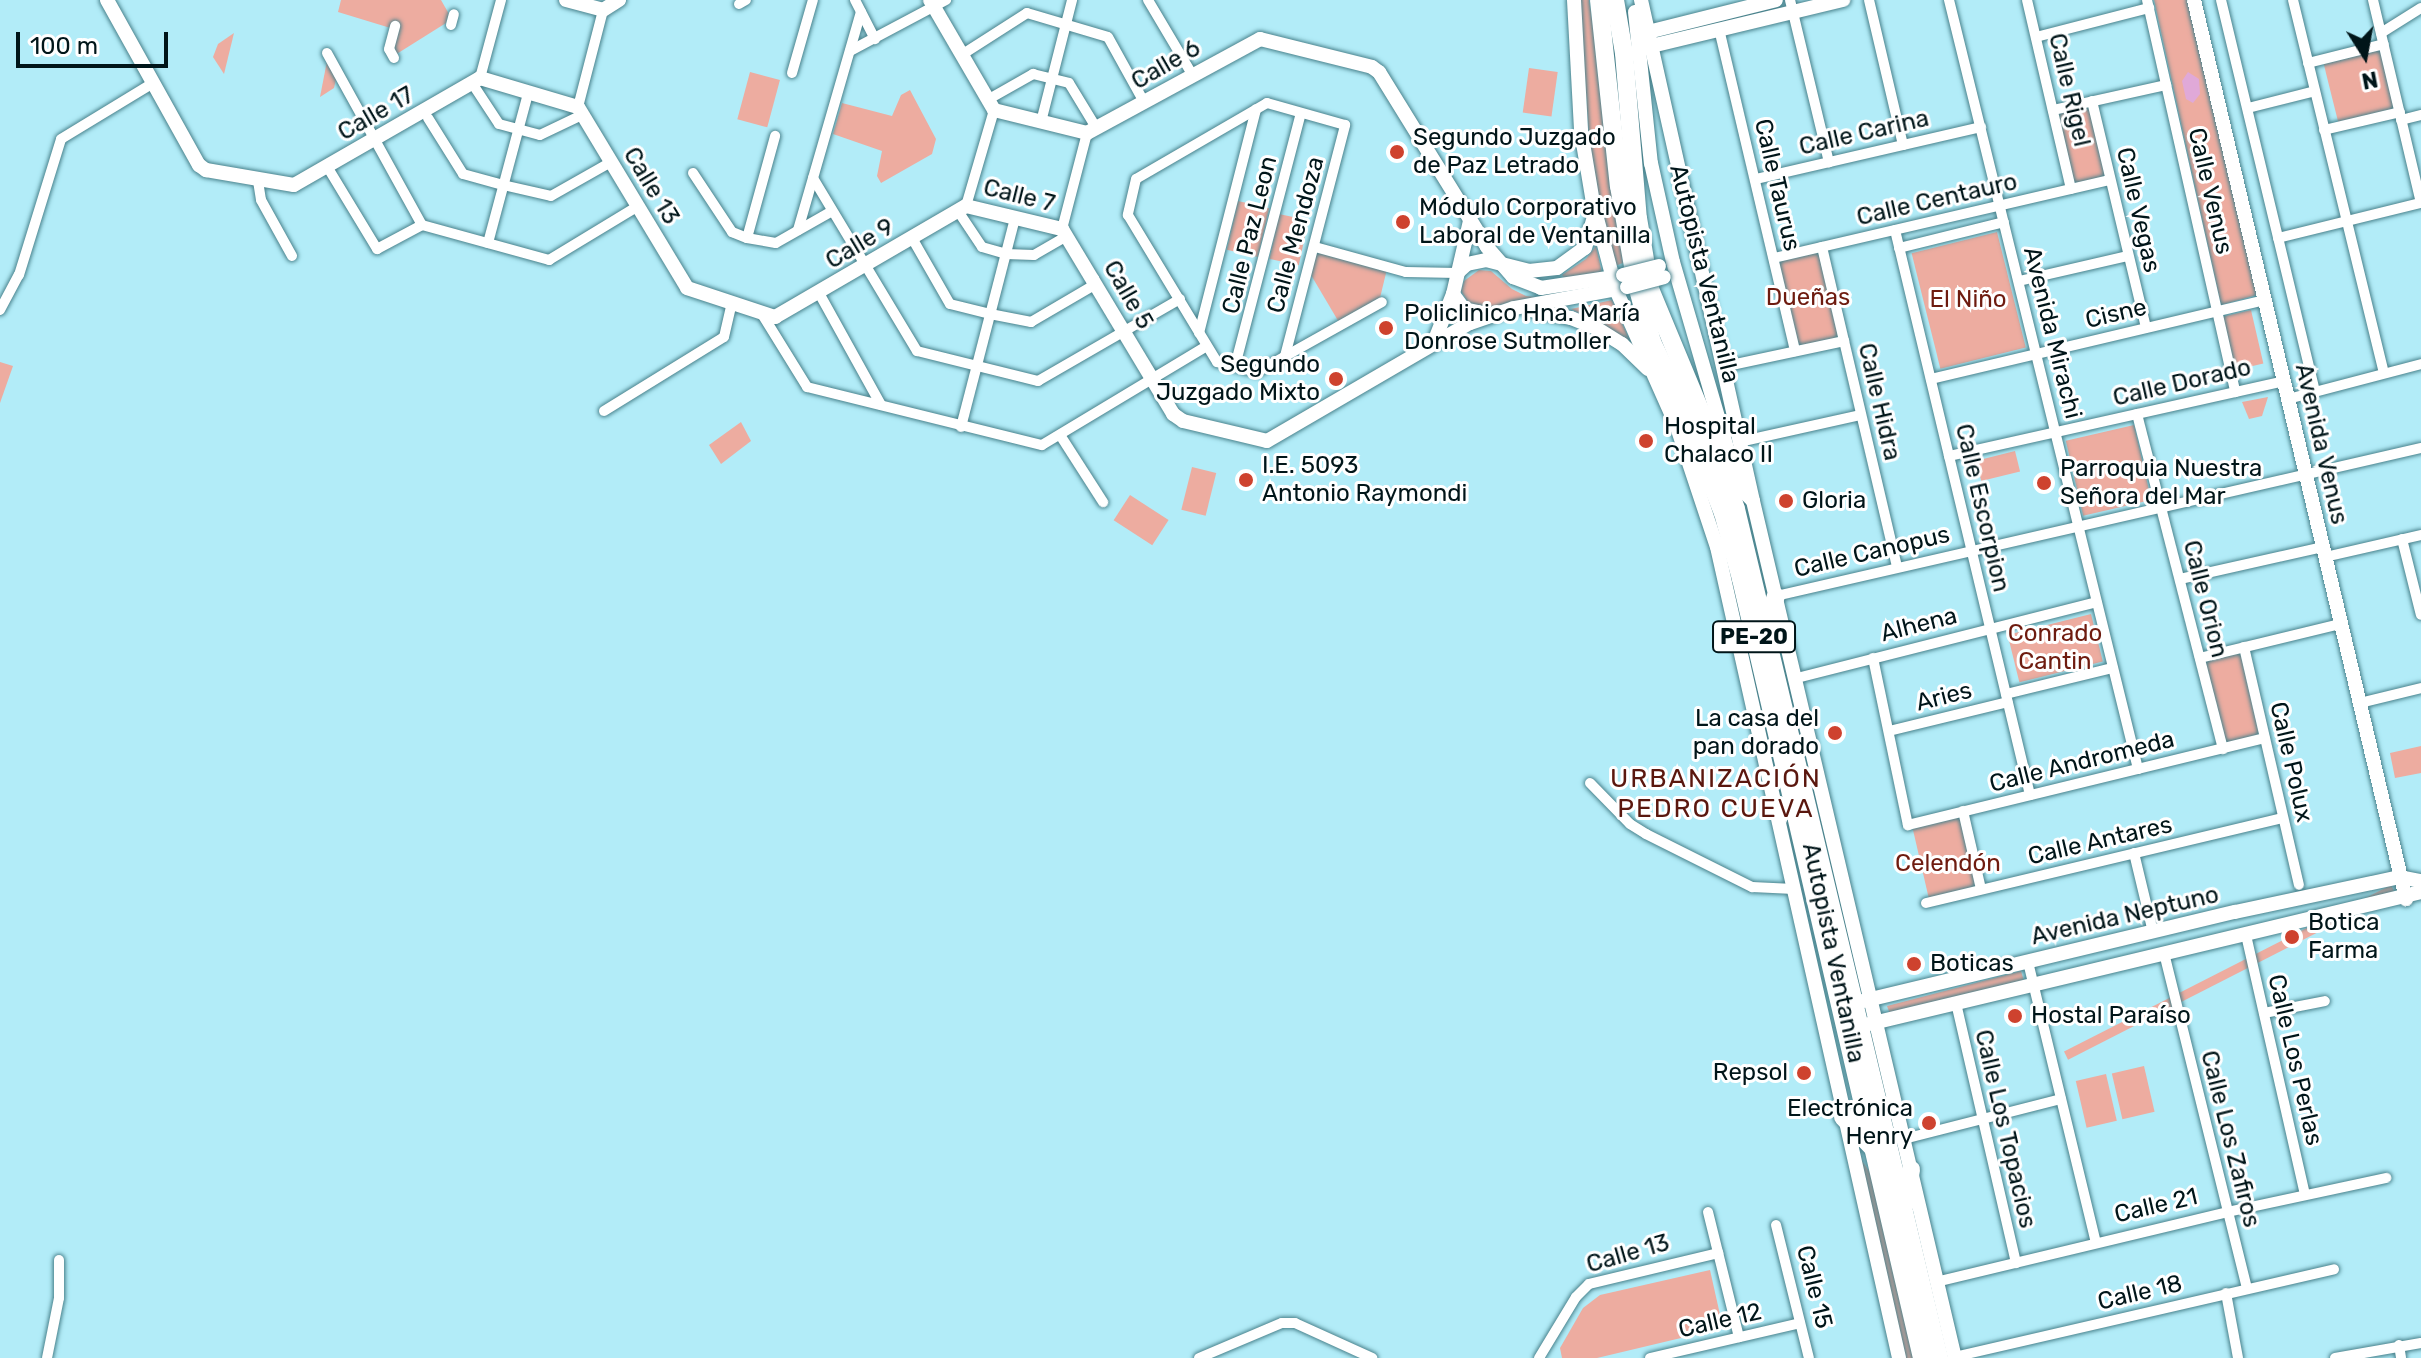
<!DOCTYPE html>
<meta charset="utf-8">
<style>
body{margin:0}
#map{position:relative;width:2421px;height:1358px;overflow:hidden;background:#b2ecf8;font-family:Rubik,sans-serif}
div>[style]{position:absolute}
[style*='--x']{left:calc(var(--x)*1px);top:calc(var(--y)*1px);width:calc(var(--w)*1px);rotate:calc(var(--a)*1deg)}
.green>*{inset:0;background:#edaca0;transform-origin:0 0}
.water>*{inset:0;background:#e0a9d8}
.roads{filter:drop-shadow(0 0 2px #49828c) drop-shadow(0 0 2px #49828c)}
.street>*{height:10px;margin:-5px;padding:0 5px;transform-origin:5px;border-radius:5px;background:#fff}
.secondary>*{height:14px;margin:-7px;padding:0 7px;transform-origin:7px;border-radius:7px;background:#fff}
.highway>*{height:18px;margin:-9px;padding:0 9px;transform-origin:9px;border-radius:9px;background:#fff}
.bridges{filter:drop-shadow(0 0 2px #49828c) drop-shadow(0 0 2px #49828c)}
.secondary-bridge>*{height:14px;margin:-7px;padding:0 7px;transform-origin:7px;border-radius:7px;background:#fff}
.dots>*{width:22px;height:22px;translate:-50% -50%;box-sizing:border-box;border:4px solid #fff;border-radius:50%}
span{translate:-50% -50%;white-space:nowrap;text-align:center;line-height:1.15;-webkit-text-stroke:6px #fff;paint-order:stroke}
.shield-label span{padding:2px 6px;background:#fff;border:2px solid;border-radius:6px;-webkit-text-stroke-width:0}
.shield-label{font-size:22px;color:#001519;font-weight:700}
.street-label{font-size:24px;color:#001519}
.poi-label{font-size:24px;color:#001519}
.left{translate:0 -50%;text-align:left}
.right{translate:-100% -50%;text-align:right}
.park-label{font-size:24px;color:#6e1b0f}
.neighbourhood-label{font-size:26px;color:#5a170e;letter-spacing:2px}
.north{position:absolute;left:2325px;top:16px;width:80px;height:80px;-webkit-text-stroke:6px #fff;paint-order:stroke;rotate:169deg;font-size:22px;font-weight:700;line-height:32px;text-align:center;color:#001519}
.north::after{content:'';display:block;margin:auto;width:28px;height:36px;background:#001519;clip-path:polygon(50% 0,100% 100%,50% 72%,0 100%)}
.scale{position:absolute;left:16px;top:32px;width:152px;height:36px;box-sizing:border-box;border:4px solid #001519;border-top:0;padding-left:10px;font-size:24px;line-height:28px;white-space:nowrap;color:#001519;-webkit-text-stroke:6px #fff;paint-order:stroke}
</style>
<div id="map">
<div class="green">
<i style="clip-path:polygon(341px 0,441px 0,449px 14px,446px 23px,395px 55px,392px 50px,397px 30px,338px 12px)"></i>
<i style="clip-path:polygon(1579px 0,1589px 0,1601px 76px,1623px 263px,1615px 266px,1591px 162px)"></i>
<i style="clip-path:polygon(2154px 0,2187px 0,2257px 295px,2221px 305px)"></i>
<i style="clip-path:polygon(234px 33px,224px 74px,213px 57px,218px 44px)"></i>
<i style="left:2380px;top:50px;width:65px;height:58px;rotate:76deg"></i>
<i style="clip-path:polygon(327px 61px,337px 75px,334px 88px,320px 97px)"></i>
<i style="left:1529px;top:68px;width:29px;height:45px;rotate:8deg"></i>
<i style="left:750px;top:72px;width:31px;height:49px;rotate:15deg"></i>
<i style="clip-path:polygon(910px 90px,936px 139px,932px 154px,881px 183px,877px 176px,882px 151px,833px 134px,842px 103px,892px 116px,901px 95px)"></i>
<i style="left:2091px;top:105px;width:76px;height:36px;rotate:78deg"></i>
<i style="left:1238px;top:201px;width:32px;height:50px;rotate:13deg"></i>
<i style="left:1279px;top:214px;width:30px;height:46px;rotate:12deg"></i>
<i style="left:1997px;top:232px;width:119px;height:88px;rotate:76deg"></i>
<i style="clip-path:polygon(1596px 246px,1602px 273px,1564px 278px,1562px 275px,1586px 259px)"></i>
<i style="clip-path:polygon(1317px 249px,1387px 269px,1379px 302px,1340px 324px,1311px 275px)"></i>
<i style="left:1823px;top:251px;width:89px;height:49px;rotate:77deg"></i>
<i style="clip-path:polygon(1479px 270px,1491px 271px,1512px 289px,1526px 296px,1545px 298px,1479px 308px,1470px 305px,1461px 291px,1464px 281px)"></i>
<i style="clip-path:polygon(1612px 300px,1630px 341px,1571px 309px)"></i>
<i style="left:2251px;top:310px;width:55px;height:32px;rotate:77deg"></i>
<i style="clip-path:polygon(0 362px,13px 366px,0 403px)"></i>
<i style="clip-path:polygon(2268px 397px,2262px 416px,2249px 419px,2242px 402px)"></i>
<i style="clip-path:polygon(741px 422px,751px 441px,721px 464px,709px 445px)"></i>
<i style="left:2134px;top:425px;width:77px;height:70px;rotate:77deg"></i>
<i style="left:2015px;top:451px;width:21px;height:40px;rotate:76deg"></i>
<i style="left:1192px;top:467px;width:25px;height:44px;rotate:14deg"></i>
<i style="left:1130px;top:495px;width:46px;height:30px;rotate:33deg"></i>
<i style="left:2091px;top:614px;width:49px;height:86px;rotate:76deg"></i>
<i style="left:2242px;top:652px;width:87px;height:38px;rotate:77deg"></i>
<i style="clip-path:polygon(2421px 746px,2421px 773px,2395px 778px,2390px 753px)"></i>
<i style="left:1965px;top:815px;width:73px;height:54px;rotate:77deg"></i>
<i style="left:2391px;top:885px;width:9px;height:367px;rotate:63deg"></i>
<i style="clip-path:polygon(2021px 971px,2024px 981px,1890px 1014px,1887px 1006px)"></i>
<i style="left:2144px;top:1066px;width:47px;height:33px;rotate:77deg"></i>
<i style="left:2106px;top:1074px;width:48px;height:31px;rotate:77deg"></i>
<i style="clip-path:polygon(1856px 1152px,1871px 1174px,1914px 1358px,1906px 1358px)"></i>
<i style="clip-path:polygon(1710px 1270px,1723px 1328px,1597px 1358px,1562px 1358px,1560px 1348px,1583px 1308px,1600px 1295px)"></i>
</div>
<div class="water">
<i style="clip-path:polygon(2188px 72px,2199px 79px,2200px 94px,2193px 103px,2186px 99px,2182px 81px)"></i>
</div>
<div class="roads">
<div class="street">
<i style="--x:855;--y:0;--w:44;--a:62.9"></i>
<i style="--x:1148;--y:0;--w:86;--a:59.3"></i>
<i style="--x:1790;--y:0;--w:167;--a:76.5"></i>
<i style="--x:1869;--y:0;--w:149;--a:76.8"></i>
<i style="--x:1949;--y:0;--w:792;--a:76.19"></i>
<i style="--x:2027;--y:0;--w:194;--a:76.9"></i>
<i style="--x:2147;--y:0;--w:402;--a:77.3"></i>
<i style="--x:2221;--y:0;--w:403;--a:76.5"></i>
<i style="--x:2293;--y:0;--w:384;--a:76.3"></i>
<i style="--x:739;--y:4;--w:8;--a:-30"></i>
<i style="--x:451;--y:25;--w:11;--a:-75"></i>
<i style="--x:1719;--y:29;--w:331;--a:76.7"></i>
<i style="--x:2381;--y:33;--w:47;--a:-32"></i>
<i style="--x:2036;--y:37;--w:117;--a:-14.4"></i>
<i style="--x:850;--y:51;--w:109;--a:-28"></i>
<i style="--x:327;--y:53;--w:196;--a:61.1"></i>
<i style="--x:422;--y:225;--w:132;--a:15.4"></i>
<i style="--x:549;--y:260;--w:104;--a:-31.2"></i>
<i style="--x:963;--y:54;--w:76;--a:-32.6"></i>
<i style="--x:1027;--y:13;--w:84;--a:16.5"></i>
<i style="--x:1108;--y:37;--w:74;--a:61"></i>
<i style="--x:394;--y:58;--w:10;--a:-119"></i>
<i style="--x:389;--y:49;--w:24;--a:-75"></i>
<i style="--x:2308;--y:63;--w:78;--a:-14"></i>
<i style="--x:792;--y:73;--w:76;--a:-74"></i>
<i style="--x:480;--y:78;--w:81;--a:-74.9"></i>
<i style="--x:472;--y:83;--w:49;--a:56.6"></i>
<i style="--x:499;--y:124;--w:42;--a:15"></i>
<i style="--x:540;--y:135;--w:47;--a:-25.5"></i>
<i style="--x:989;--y:99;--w:51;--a:-29.6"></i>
<i style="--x:1033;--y:74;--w:37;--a:14"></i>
<i style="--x:1069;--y:83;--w:54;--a:58.7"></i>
<i style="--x:2092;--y:101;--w:233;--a:76.6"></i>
<i style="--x:578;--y:107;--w:100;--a:-75.5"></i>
<i style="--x:2248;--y:108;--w:69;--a:-14.2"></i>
<i style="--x:2053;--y:110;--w:116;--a:-12.5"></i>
<i style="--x:428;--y:118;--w:66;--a:58"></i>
<i style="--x:463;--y:174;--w:41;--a:15.4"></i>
<i style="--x:503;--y:185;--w:49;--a:12.9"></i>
<i style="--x:551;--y:196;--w:69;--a:-29.5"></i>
<i style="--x:1042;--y:118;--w:122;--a:-75.7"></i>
<i style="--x:2401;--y:120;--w:21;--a:-14"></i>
<i style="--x:2324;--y:130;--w:78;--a:-13.3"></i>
<i style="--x:328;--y:168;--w:95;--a:58.8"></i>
<i style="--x:377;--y:249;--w:51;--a:-28.1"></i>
<i style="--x:693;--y:173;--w:71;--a:56.5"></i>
<i style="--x:732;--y:232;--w:16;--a:22"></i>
<i style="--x:747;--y:238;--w:29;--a:10"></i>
<i style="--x:776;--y:243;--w:64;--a:-29.7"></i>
<i style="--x:813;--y:178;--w:202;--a:59"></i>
<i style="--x:917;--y:351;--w:125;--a:13.9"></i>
<i style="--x:1038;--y:381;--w:164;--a:-30"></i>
<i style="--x:1756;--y:179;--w:231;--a:-13"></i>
<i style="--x:258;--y:181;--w:19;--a:81"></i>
<i style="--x:261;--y:200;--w:64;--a:61"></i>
<i style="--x:966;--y:206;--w:100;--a:-73.7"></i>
<i style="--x:958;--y:211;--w:43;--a:56.3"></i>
<i style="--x:982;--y:247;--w:25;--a:16"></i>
<i style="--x:1006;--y:254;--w:28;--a:2"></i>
<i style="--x:1034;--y:255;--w:38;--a:-30"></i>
<i style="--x:1062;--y:229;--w:99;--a:-75.4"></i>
<i style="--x:798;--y:230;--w:227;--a:-73.9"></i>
<i style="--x:1895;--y:230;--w:581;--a:76.56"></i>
<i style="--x:747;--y:238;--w:106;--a:-74.6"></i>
<i style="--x:912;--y:238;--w:76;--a:60.1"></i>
<i style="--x:950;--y:304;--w:41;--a:14"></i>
<i style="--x:990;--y:314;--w:42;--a:11"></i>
<i style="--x:1031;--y:322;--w:69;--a:-30.3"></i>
<i style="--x:1091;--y:287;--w:9;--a:-69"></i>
<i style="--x:2278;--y:238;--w:147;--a:-13.8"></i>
<i style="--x:2421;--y:203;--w:209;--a:-103.3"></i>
<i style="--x:488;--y:243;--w:151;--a:-75"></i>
<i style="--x:1315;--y:247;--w:94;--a:15.4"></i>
<i style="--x:1406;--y:272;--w:51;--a:1.1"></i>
<i style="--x:1822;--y:247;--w:328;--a:76.8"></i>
<i style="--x:1899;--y:248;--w:108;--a:-13.9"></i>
<i style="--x:1774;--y:258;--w:345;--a:-13.1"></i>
<i style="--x:2019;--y:281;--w:112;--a:-12.9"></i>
<i style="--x:819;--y:293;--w:128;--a:61"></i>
<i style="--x:0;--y:310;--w:40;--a:-62"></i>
<i style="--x:19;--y:275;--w:142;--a:-72.8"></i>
<i style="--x:61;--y:139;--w:108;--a:-31.3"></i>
<i style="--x:762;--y:314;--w:86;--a:58.3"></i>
<i style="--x:807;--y:387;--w:242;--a:13.9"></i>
<i style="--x:1042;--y:445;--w:192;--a:-31"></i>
<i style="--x:1199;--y:333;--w:231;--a:-75.7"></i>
<i style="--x:1285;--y:356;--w:239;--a:-75.4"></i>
<i style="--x:1345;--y:125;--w:81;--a:-164.2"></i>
<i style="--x:1267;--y:103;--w:151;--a:149.9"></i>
<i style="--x:1136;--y:179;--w:37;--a:103"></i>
<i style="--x:1128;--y:215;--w:172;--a:58.8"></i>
<i style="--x:1217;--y:362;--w:41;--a:14"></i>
<i style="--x:1257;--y:372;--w:143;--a:-29.2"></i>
<i style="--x:1235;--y:366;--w:261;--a:-75.4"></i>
<i style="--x:1722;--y:367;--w:125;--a:-12"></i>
<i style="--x:1931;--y:379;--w:342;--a:-13.3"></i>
<i style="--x:2288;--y:399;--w:138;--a:-14.7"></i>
<i style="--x:604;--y:411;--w:141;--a:-31.7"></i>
<i style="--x:724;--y:337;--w:36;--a:-77"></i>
<i style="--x:2137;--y:414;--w:346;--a:75.6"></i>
<i style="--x:961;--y:427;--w:212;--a:-75.5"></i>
<i style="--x:1060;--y:435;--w:80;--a:57.3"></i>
<i style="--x:1739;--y:442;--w:125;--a:-12.5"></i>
<i style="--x:1949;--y:456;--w:343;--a:-12.6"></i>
<i style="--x:2402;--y:539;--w:78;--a:76"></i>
<i style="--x:2325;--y:557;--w:98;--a:-12.9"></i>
<i style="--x:2180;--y:579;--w:147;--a:-12.6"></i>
<i style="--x:1776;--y:596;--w:662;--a:-12.92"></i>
<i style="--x:2244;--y:647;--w:244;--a:77"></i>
<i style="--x:1873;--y:658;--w:171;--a:78.2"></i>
<i style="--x:1908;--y:825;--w:367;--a:-13.7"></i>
<i style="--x:2200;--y:658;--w:145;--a:-13.6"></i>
<i style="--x:1797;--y:678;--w:309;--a:-14.2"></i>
<i style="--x:2006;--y:694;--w:110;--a:-13.7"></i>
<i style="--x:2360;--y:703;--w:63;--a:-13.8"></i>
<i style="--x:1889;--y:731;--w:122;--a:-13.7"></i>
<i style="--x:1590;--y:783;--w:57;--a:45.7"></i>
<i style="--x:1630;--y:824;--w:19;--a:32"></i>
<i style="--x:1646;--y:834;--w:119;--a:26.6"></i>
<i style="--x:1752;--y:887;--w:42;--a:2.7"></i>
<i style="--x:1963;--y:811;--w:80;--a:77"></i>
<i style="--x:2134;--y:853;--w:81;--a:76.5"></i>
<i style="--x:1926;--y:903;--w:367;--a:-13.4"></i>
<i style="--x:2246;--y:935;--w:266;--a:77.2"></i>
<i style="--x:2164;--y:953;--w:345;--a:76.1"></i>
<i style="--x:2028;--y:962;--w:289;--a:76.4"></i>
<i style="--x:1956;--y:1003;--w:267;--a:77"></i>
<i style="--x:2264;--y:1013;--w:62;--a:-11.1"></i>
<i style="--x:1904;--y:1139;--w:162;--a:-14.3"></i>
<i style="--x:1708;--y:1212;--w:129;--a:76.1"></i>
<i style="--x:1776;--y:1225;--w:137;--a:76.1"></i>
<i style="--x:1936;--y:1282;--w:299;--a:-13.5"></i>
<i style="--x:2227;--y:1212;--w:163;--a:-12.1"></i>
<i style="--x:2226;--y:1293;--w:66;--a:79.5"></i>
<i style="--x:2399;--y:1345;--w:13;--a:81"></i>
<i style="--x:1954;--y:1357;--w:390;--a:-13"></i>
<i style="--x:47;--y:1358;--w:61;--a:-78.7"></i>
<i style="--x:59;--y:1298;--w:38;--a:-90"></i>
<i style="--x:1199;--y:1358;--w:90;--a:-22.9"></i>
<i style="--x:1282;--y:1323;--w:13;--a:0"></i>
<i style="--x:1295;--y:1323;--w:85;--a:24.4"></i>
<i style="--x:1539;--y:1358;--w:71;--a:-58.8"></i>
<i style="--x:1576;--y:1297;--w:18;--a:-45"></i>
<i style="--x:1589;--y:1284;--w:133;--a:-13.5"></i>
<i style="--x:1650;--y:1358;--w:154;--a:-13.1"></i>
<i style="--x:2335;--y:1358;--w:87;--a:-9.9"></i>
</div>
<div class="secondary">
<i style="--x:107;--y:0;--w:189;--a:60.9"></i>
<i style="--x:199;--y:165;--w:9;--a:36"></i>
<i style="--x:206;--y:170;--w:89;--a:9.7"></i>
<i style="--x:294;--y:185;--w:215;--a:-29.9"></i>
<i style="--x:480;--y:78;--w:102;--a:16.5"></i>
<i style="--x:578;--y:107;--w:211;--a:58.9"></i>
<i style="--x:687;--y:288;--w:93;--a:18.2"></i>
<i style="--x:775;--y:317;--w:221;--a:-30.2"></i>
<i style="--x:966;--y:206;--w:99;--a:13.5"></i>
<i style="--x:1062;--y:229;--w:216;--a:59"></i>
<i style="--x:1173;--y:414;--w:12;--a:35"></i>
<i style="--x:1183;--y:421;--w:86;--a:13.4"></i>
<i style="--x:1267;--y:441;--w:235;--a:-30.2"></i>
<i style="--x:1470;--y:323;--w:46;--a:-18.8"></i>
<i style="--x:1514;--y:308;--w:115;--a:-10.5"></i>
<i style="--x:566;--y:0;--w:38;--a:15"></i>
<i style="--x:603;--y:10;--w:19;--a:-32"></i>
<i style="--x:930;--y:0;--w:127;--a:59.8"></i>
<i style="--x:994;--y:110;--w:96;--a:13.9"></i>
<i style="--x:1087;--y:133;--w:197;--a:-28.5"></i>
<i style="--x:1260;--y:39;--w:115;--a:14"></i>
<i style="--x:1372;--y:67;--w:9;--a:36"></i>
<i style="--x:1379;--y:72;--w:206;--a:58.3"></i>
<i style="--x:1487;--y:247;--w:40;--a:49"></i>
<i style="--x:1513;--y:277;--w:30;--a:21"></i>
<i style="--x:1541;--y:288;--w:79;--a:-8.7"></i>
<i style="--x:1574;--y:0;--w:131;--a:86.9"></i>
<i style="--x:1581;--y:131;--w:73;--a:80.5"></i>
<i style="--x:1593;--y:203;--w:90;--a:75.2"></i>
<i style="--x:1616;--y:290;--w:150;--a:66"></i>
<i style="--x:1677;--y:427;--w:126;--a:71.6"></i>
<i style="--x:1717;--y:547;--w:831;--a:77.35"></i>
<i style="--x:1641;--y:0;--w:513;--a:77.4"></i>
<i style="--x:1753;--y:501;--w:880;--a:76.74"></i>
<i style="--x:2194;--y:0;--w:924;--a:76.73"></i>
<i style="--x:1635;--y:12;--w:152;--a:84"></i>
<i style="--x:1651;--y:163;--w:101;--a:77.5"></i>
<i style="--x:1673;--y:262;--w:233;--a:73.8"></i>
<i style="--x:1738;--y:486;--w:21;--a:45"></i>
<i style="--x:1640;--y:34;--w:140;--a:-14"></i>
<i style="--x:1643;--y:48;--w:206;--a:-13.5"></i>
<i style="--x:1457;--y:273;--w:13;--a:-42"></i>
<i style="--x:1467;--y:264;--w:19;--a:-12"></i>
<i style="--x:1486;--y:260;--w:44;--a:14.3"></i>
<i style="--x:1529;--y:271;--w:28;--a:-6"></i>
<i style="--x:1557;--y:268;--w:34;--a:-36"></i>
<i style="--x:1585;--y:248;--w:33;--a:-74"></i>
<i style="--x:1453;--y:294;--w:19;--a:54"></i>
<i style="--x:1464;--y:309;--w:24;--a:12"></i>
<i style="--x:1530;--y:310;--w:42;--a:11"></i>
<i style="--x:1571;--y:318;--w:27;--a:22"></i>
<i style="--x:1596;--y:328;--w:31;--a:32"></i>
<i style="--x:1622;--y:344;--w:36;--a:44"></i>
<i style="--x:1434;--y:342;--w:52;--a:-68.4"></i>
<i style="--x:1453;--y:294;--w:75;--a:-76.9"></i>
<i style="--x:1863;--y:1001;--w:382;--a:-13.5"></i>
<i style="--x:2235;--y:912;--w:169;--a:-12"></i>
<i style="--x:2400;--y:877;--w:21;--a:11"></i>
<i style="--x:1869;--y:1024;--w:568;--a:-13.45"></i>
</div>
<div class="highway">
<i style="--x:1599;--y:0;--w:187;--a:83.9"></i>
<i style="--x:1619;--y:186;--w:93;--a:80.1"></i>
<i style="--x:1635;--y:278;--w:66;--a:75.1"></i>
<i style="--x:1652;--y:342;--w:53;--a:64.4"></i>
<i style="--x:1675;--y:390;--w:132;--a:68.7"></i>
<i style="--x:1723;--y:513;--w:68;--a:74.7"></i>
<i style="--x:1741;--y:579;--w:800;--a:76.92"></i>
<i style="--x:1615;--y:0;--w:54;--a:80.4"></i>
<i style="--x:1624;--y:53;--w:166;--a:85.2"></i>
<i style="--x:1638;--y:218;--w:72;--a:80.4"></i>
<i style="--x:1650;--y:289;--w:170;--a:67.5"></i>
<i style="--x:1715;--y:446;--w:66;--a:71.6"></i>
<i style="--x:1736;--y:509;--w:873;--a:76.55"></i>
<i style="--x:1767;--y:625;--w:30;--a:-73"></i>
<i style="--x:1843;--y:1117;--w:42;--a:46"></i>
<i style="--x:1905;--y:1204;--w:35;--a:-80"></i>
</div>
</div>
<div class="bridges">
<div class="secondary-bridge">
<i style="--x:1623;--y:275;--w:37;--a:-14"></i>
<i style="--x:1627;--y:287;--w:38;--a:-15"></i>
</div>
</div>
<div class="dots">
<i style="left:1397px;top:152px;background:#ce422e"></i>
<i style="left:1403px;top:222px;background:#ce422e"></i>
<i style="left:1386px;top:328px;background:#ce422e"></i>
<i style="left:1336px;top:379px;background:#ce422e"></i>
<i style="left:1646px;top:441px;background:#ce422e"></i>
<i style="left:1246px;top:480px;background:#ce422e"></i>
<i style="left:2044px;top:483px;background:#ce422e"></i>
<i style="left:1786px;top:501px;background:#ce422e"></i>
<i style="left:1835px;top:733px;background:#ce422e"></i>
<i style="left:2292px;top:937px;background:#ce422e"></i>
<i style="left:1914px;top:964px;background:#ce422e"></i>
<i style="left:2015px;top:1016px;background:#ce422e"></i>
<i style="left:1804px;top:1073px;background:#ce422e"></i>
<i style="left:1929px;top:1123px;background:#ce422e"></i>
</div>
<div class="shield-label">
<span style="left:1754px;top:637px">PE-20</span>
</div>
<div class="street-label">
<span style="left:1166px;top:65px;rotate:-30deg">Calle 6</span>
<span style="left:2069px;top:90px;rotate:77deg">Calle Rigel</span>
<span style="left:376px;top:114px;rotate:-30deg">Calle 17</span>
<span style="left:1864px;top:133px;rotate:-13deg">Calle Carina</span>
<span style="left:1777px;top:185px;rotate:77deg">Calle Taurus</span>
<span style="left:651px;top:186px;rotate:59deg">Calle 13</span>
<span style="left:2210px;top:191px;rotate:77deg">Calle Venus</span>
<span style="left:1019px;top:196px;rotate:14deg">Calle 7</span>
<span style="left:1937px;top:200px;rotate:-13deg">Calle Centauro</span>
<span style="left:2138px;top:210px;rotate:77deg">Calle Vegas</span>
<span style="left:1250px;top:235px;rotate:-76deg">Calle Paz Leon</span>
<span style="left:1296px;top:235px;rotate:-75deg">Calle Mendoza</span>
<span style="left:860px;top:244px;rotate:-31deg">Calle 9</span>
<span style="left:1704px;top:274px;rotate:76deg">Autopista Ventanilla</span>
<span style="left:1128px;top:295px;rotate:60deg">Calle 5</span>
<span style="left:2116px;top:314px;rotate:-13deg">Cisne</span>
<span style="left:2052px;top:333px;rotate:76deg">Avenida Mirachi</span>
<span style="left:2182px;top:383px;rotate:-13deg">Calle Dorado</span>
<span style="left:1879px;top:402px;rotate:77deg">Calle Hidra</span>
<span style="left:2321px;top:444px;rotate:77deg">Avenida Venus</span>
<span style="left:1982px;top:508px;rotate:77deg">Calle Escorpion</span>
<span style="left:1872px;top:552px;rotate:-13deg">Calle Canopus</span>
<span style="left:2205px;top:599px;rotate:76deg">Calle Orion</span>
<span style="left:1919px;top:625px;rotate:-14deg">Alhena</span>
<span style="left:1944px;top:697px;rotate:-14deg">Aries</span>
<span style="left:2082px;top:762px;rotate:-14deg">Calle Andromeda</span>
<span style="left:2291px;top:762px;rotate:77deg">Calle Polux</span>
<span style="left:2100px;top:841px;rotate:-13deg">Calle Antares</span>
<span style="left:2125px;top:916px;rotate:-13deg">Avenida Neptuno</span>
<span style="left:1833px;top:953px;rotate:78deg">Autopista Ventanilla</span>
<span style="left:2295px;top:1060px;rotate:77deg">Calle Los Perlas</span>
<span style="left:2005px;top:1129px;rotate:77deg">Calle Los Topacios</span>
<span style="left:2230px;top:1139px;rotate:76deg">Calle Los Zafiros</span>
<span style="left:2156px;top:1206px;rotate:-13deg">Calle 21</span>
<span style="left:1628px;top:1254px;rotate:-16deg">Calle 13</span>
<span style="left:1814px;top:1287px;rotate:76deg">Calle 15</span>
<span style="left:2140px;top:1293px;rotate:-13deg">Calle 18</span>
<span style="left:1720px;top:1321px;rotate:-13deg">Calle 12</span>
</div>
<div class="poi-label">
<span class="left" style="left:1413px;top:152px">Segundo Juzgado<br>de Paz Letrado</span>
<span class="left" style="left:1419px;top:222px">Módulo Corporativo<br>Laboral de Ventanilla</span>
<span class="left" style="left:1404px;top:328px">Policlinico Hna. María<br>Donrose Sutmoller</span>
<span class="right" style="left:1320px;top:379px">Segundo<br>Juzgado Mixto</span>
<span class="left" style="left:1664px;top:441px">Hospital<br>Chalaco II</span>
<span class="left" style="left:1262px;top:480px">I.E. 5093<br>Antonio Raymondi</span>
<span class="left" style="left:2060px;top:483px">Parroquia Nuestra<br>Señora del Mar</span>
<span class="left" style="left:1802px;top:501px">Gloria</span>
<span class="right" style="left:1819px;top:733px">La casa del<br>pan dorado</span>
<span class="left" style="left:2308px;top:937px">Botica<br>Farma</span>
<span class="left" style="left:1930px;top:964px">Boticas</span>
<span class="left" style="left:2031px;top:1016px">Hostal Paraíso</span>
<span class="right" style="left:1788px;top:1073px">Repsol</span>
<span class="right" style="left:1913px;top:1123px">Electrónica<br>Henry</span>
</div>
<div class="park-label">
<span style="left:1808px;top:298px">Dueñas</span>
<span style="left:1968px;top:300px">El Niño</span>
<span style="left:2055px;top:648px">Conrado<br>Cantin</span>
<span style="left:1948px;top:864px">Celendón</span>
</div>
<div class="neighbourhood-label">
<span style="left:1716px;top:794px">URBANIZACIÓN<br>PEDRO CUEVA</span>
</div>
<div class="north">N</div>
<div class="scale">100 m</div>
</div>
